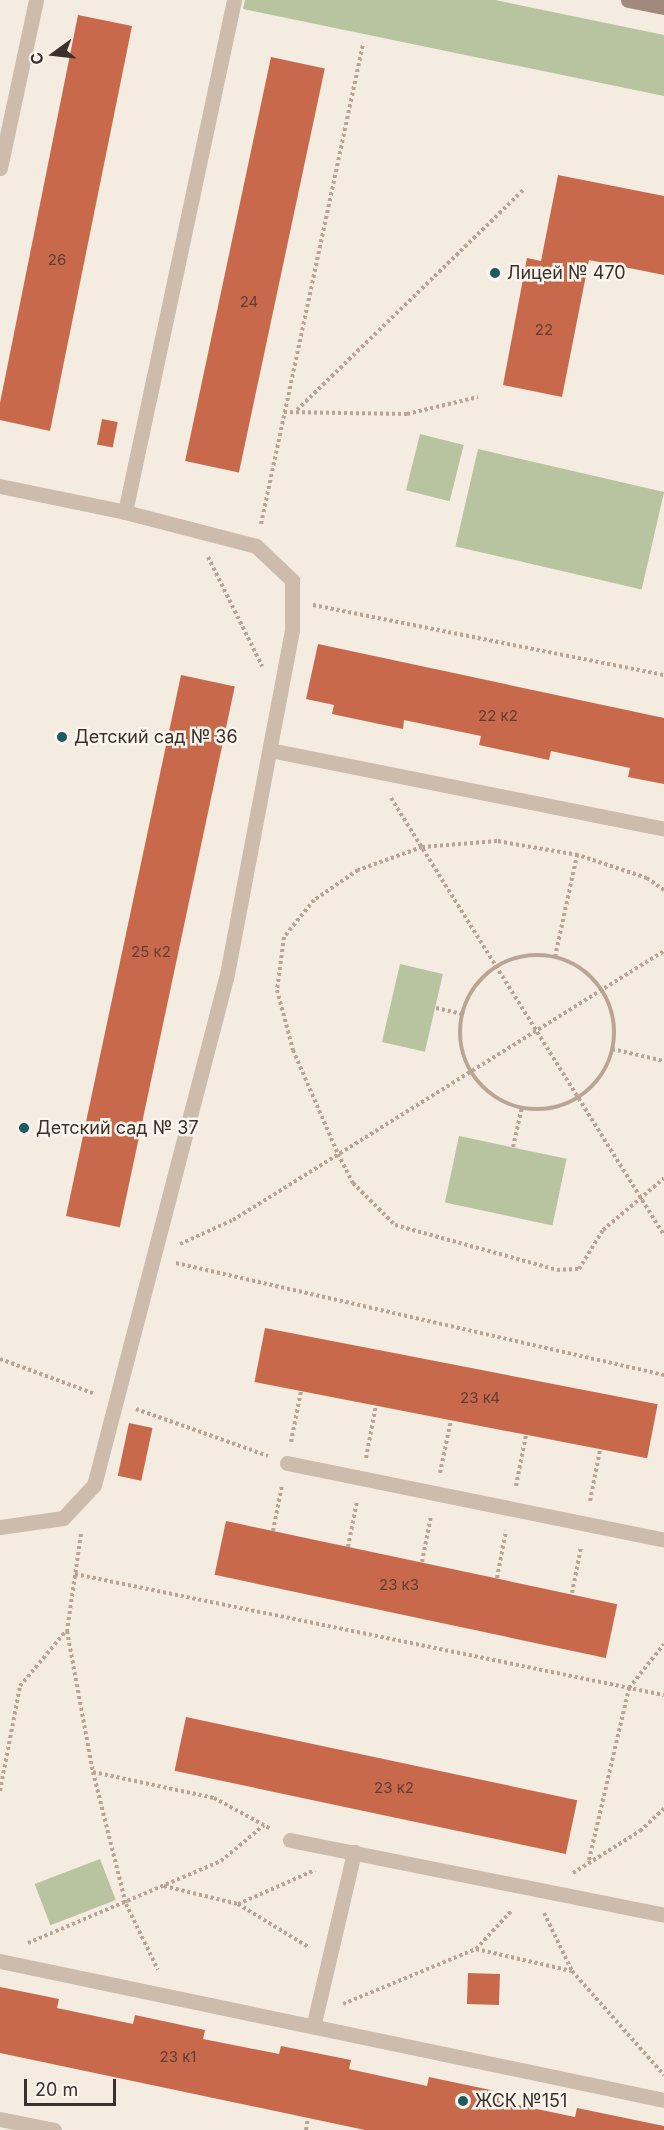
<!DOCTYPE html>
<meta charset="utf-8">
<style>
body{margin:0}
#map{position:relative;width:664px;height:2130px;overflow:hidden;background:#f4ebe1;font-family:Inter,sans-serif}
div>[style]{position:absolute}
[style*='--x']{left:calc(var(--x)*1px);top:calc(var(--y)*1px);width:calc(var(--w)*1px);rotate:calc(var(--a)*1deg)}
.green>*{inset:0;background:#b8c4a0;transform-origin:0 0}
.building>*{inset:0;background:#c8694b;transform-origin:0 0}
.path>*{height:4px;margin-top:-2px;transform-origin:0;background:repeating-linear-gradient(90deg,#b9a596 0 3px,transparent 0 6px)}
.path>.ring{margin:-2px;padding:0;box-sizing:content-box;background:none;border:4px solid #b9a596;border-radius:50%}
.lane>*{height:15px;margin:-7.5px;padding:0 7.5px;transform-origin:7.5px;border-radius:7.5px;background:#cdbbac}
.street>*{height:15px;margin:-7.5px;padding:0 7.5px;transform-origin:7.5px;border-radius:7.5px;background:#cdbbac}
.secondary>*{height:15px;margin:-7.5px;padding:0 7.5px;transform-origin:7.5px;border-radius:7.5px;background:#a18a7d}
.dots>*{width:16px;height:16px;translate:-50% -50%;box-sizing:border-box;border:3px solid #fbf5ee;border-radius:50%}
span{translate:-50% -50%;white-space:nowrap;text-align:center;line-height:1.15;-webkit-text-stroke:5px #fbf5ee;paint-order:stroke}
.number-label{font-size:15px;color:#5e3e33}
.number-label span{-webkit-text-stroke-width:0}
.poi-label{font-size:18px;color:#3b302b}
.left{translate:0 -50%;text-align:left}
.north{position:absolute;left:24px;top:24px;width:60px;height:60px;-webkit-text-stroke:4px #fbf5ee;paint-order:stroke;rotate:255deg;font-size:16px;font-weight:700;line-height:24px;text-align:center;color:#3b302b}
.north::after{content:'';display:block;margin:auto;width:21px;height:27px;background:#3b302b;clip-path:polygon(50% 0,100% 100%,50% 72%,0 100%)}
.scale{position:absolute;left:24px;top:2079px;width:92px;height:27px;box-sizing:border-box;border:3px solid #3b302b;border-top:0;padding-left:8px;font-size:18px;line-height:21px;white-space:nowrap;color:#3b302b;-webkit-text-stroke:4px #fbf5ee;paint-order:stroke}
</style>
<div id="map">
<div class="green">
<i style="clip-path:polygon(245px 0,495px 0,664px 35px,664px 96px,243px 9px)"></i>
<i style="left:420px;top:434px;width:45px;height:58px;rotate:14deg"></i>
<i style="left:478px;top:449px;width:191px;height:100px;rotate:13deg"></i>
<i style="left:400px;top:964px;width:44px;height:80px;rotate:13deg"></i>
<i style="left:459px;top:1136px;width:110px;height:68px;rotate:12deg"></i>
<i style="left:100px;top:1859px;width:44px;height:70px;rotate:69deg"></i>
</div>
<div class="building">
<i style="clip-path:polygon(78px 15px,132px 26px,50px 431px,0 420px,0 403px)"></i>
<i style="left:271px;top:57px;width:55px;height:413px;rotate:12deg"></i>
<i style="clip-path:polygon(558px 175px,664px 196px,664px 275px,589px 260px,562px 397px,503px 385px,527px 258px,541px 261px)"></i>
<i style="left:102px;top:419px;width:16px;height:26px;rotate:11deg"></i>
<i style="clip-path:polygon(318px 644px,664px 718px,664px 784px,628px 777px,630px 768px,551px 751px,549px 760px,479px 745px,481px 736px,404px 720px,403px 729px,332px 714px,334px 705px,306px 699px)"></i>
<i style="left:181px;top:675px;width:55px;height:553px;rotate:12deg"></i>
<i style="left:265px;top:1328px;width:400px;height:55px;rotate:11deg"></i>
<i style="left:129px;top:1423px;width:24px;height:54px;rotate:12deg"></i>
<i style="left:226px;top:1521px;width:400px;height:55px;rotate:12deg"></i>
<i style="left:186px;top:1717px;width:400px;height:55px;rotate:12deg"></i>
<i style="left:468px;top:1973px;width:32px;height:31px;rotate:2deg"></i>
<i style="clip-path:polygon(0 1987px,59px 1999px,57px 2008px,133px 2024px,135px 2015px,205px 2030px,203px 2039px,279px 2054px,281px 2046px,351px 2060px,349px 2069px,427px 2086px,429px 2077px,500px 2092px,498px 2101px,575px 2117px,577px 2108px,664px 2126px,664px 2130px,365px 2130px,0 2053px)"></i>
</div>
<div class="path">
<i style="--x:297;--y:410;--w:317;--a:-44.2"></i>
<i style="--x:284;--y:412;--w:123;--a:0.9"></i>
<i style="--x:407;--y:414;--w:73;--a:-13.5"></i>
<i style="--x:261;--y:524;--w:492;--a:-78"></i>
<i style="--x:208;--y:557;--w:122;--a:63.6"></i>
<i style="--x:313;--y:605;--w:358;--a:11.3"></i>
<i style="--x:391;--y:798;--w:515;--a:58.01"></i>
<i style="--x:664;--y:890;--w:21;--a:-145"></i>
<i style="--x:647;--y:878;--w:73;--a:-161.6"></i>
<i style="--x:578;--y:855;--w:82;--a:-170.2"></i>
<i style="--x:497;--y:841;--w:75;--a:175.4"></i>
<i style="--x:422;--y:847;--w:68;--a:160.2"></i>
<i style="--x:358;--y:870;--w:53;--a:145.7"></i>
<i style="--x:314;--y:900;--w:48;--a:129"></i>
<i style="--x:284;--y:937;--w:53;--a:97.5"></i>
<i style="--x:277;--y:990;--w:62;--a:75.1"></i>
<i style="--x:293;--y:1050;--w:113;--a:66.6"></i>
<i style="--x:338;--y:1154;--w:33;--a:63"></i>
<i style="--x:353;--y:1183;--w:59;--a:45"></i>
<i style="--x:395;--y:1225;--w:168;--a:15.5"></i>
<i style="--x:557;--y:1270;--w:22;--a:-3"></i>
<i style="--x:579;--y:1269;--w:46;--a:-58.4"></i>
<i style="--x:603;--y:1230;--w:80;--a:-40.4"></i>
<i class="ring" style="left:460px;top:955px;width:150px;height:150px"></i>
<i style="--x:555;--y:957;--w:104;--a:-77.8"></i>
<i style="--x:436;--y:1008;--w:27;--a:13"></i>
<i style="--x:612;--y:1049;--w:53;--a:13"></i>
<i style="--x:513;--y:1147;--w:41;--a:-77.3"></i>
<i style="--x:180;--y:1244;--w:58;--a:-24.4"></i>
<i style="--x:233;--y:1220;--w:508;--a:-31.97"></i>
<i style="--x:176;--y:1263;--w:501;--a:12.93"></i>
<i style="--x:0;--y:1359;--w:101;--a:20.2"></i>
<i style="--x:136;--y:1409;--w:140;--a:19.6"></i>
<i style="--x:291;--y:1442;--w:52;--a:-78.9"></i>
<i style="--x:366;--y:1458;--w:54;--a:-79.3"></i>
<i style="--x:440;--y:1473;--w:54;--a:-78.3"></i>
<i style="--x:516;--y:1486;--w:52;--a:-78.9"></i>
<i style="--x:590;--y:1501;--w:52;--a:-78.9"></i>
<i style="--x:273;--y:1531;--w:47;--a:-78.9"></i>
<i style="--x:81;--y:1534;--w:98;--a:98.2"></i>
<i style="--x:67;--y:1631;--w:143;--a:79.6"></i>
<i style="--x:93;--y:1772;--w:136;--a:76"></i>
<i style="--x:126;--y:1904;--w:73;--a:64.1"></i>
<i style="--x:348;--y:1547;--w:47;--a:-78.9"></i>
<i style="--x:422;--y:1562;--w:47;--a:-78.9"></i>
<i style="--x:75;--y:1574;--w:601;--a:11.61"></i>
<i style="--x:497;--y:1578;--w:48;--a:-79.2"></i>
<i style="--x:572;--y:1593;--w:47;--a:-78.9"></i>
<i style="--x:93;--y:1772;--w:124;--a:12.1"></i>
<i style="--x:214;--y:1798;--w:65;--a:28.5"></i>
<i style="--x:0;--y:1791;--w:107;--a:-79.2"></i>
<i style="--x:20;--y:1686;--w:72;--a:-50.1"></i>
<i style="--x:589;--y:1860;--w:177;--a:-76.9"></i>
<i style="--x:629;--y:1688;--w:56;--a:-51.5"></i>
<i style="--x:573;--y:1873;--w:79;--a:-32.1"></i>
<i style="--x:640;--y:1831;--w:33;--a:-43"></i>
<i style="--x:164;--y:1886;--w:76;--a:13.7"></i>
<i style="--x:238;--y:1904;--w:84;--a:31.4"></i>
<i style="--x:238;--y:1904;--w:84;--a:-23.8"></i>
<i style="--x:544;--y:1913;--w:64;--a:64.2"></i>
<i style="--x:572;--y:1971;--w:139;--a:48.5"></i>
<i style="--x:28;--y:1943;--w:210;--a:-23"></i>
<i style="--x:221;--y:1861;--w:56;--a:-39.9"></i>
<i style="--x:476;--y:1949;--w:98;--a:13"></i>
<i style="--x:343;--y:2004;--w:144;--a:-22.5"></i>
<i style="--x:476;--y:1949;--w:54;--a:-47.2"></i>
<i style="--x:306;--y:2130;--w:12;--a:-81"></i>
</div>
<div class="lane">
<i style="--x:0;--y:168;--w:172;--a:-77.9"></i>
<i style="--x:0;--y:486;--w:128;--a:11.7"></i>
<i style="--x:125;--y:512;--w:135;--a:14.5"></i>
<i style="--x:256;--y:546;--w:50;--a:43.4"></i>
<i style="--x:292;--y:580;--w:50;--a:90"></i>
<i style="--x:292;--y:630;--w:354;--a:100.7"></i>
<i style="--x:226;--y:978;--w:524;--a:104.59"></i>
<i style="--x:94;--y:1485;--w:45;--a:133.2"></i>
<i style="--x:63;--y:1518;--w:64;--a:171.9"></i>
<i style="--x:125;--y:512;--w:523;--a:-77.98"></i>
<i style="--x:270;--y:750;--w:402;--a:11.3"></i>
<i style="--x:287;--y:1463;--w:385;--a:11.5"></i>
<i style="--x:290;--y:1840;--w:381;--a:11.3"></i>
<i style="--x:0;--y:1961;--w:678;--a:11.82"></i>
<i style="--x:314;--y:2023;--w:176;--a:-76.8"></i>
</div>
<div class="street">
<i style="--x:0;--y:2119;--w:55;--a:11.5"></i>
</div>
<div class="secondary">
<i style="--x:628;--y:0;--w:37;--a:11"></i>
</div>
<div class="dots">
<i style="left:495px;top:273px;background:#1f5a5e"></i>
<i style="left:62px;top:737px;background:#1f5a5e"></i>
<i style="left:24px;top:1128px;background:#1f5a5e"></i>
<i style="left:463px;top:2101px;background:#1f5a5e"></i>
</div>
<div class="number-label">
<span style="left:57px;top:260px">26</span>
<span style="left:249px;top:302px">24</span>
<span style="left:544px;top:330px">22</span>
<span style="left:498px;top:716px">22 к2</span>
<span style="left:151px;top:952px">25 к2</span>
<span style="left:480px;top:1398px">23 к4</span>
<span style="left:399px;top:1585px">23 к3</span>
<span style="left:394px;top:1788px">23 к2</span>
<span style="left:178px;top:2057px">23 к1</span>
</div>
<div class="poi-label">
<span class="left" style="left:507px;top:273px">Лицей № 470</span>
<span class="left" style="left:74px;top:737px">Детский сад № 36</span>
<span class="left" style="left:36px;top:1128px">Детский сад № 37</span>
<span class="left" style="left:475px;top:2101px">ЖСК №151</span>
</div>
<div class="north">С</div>
<div class="scale">20 m</div>
</div>
